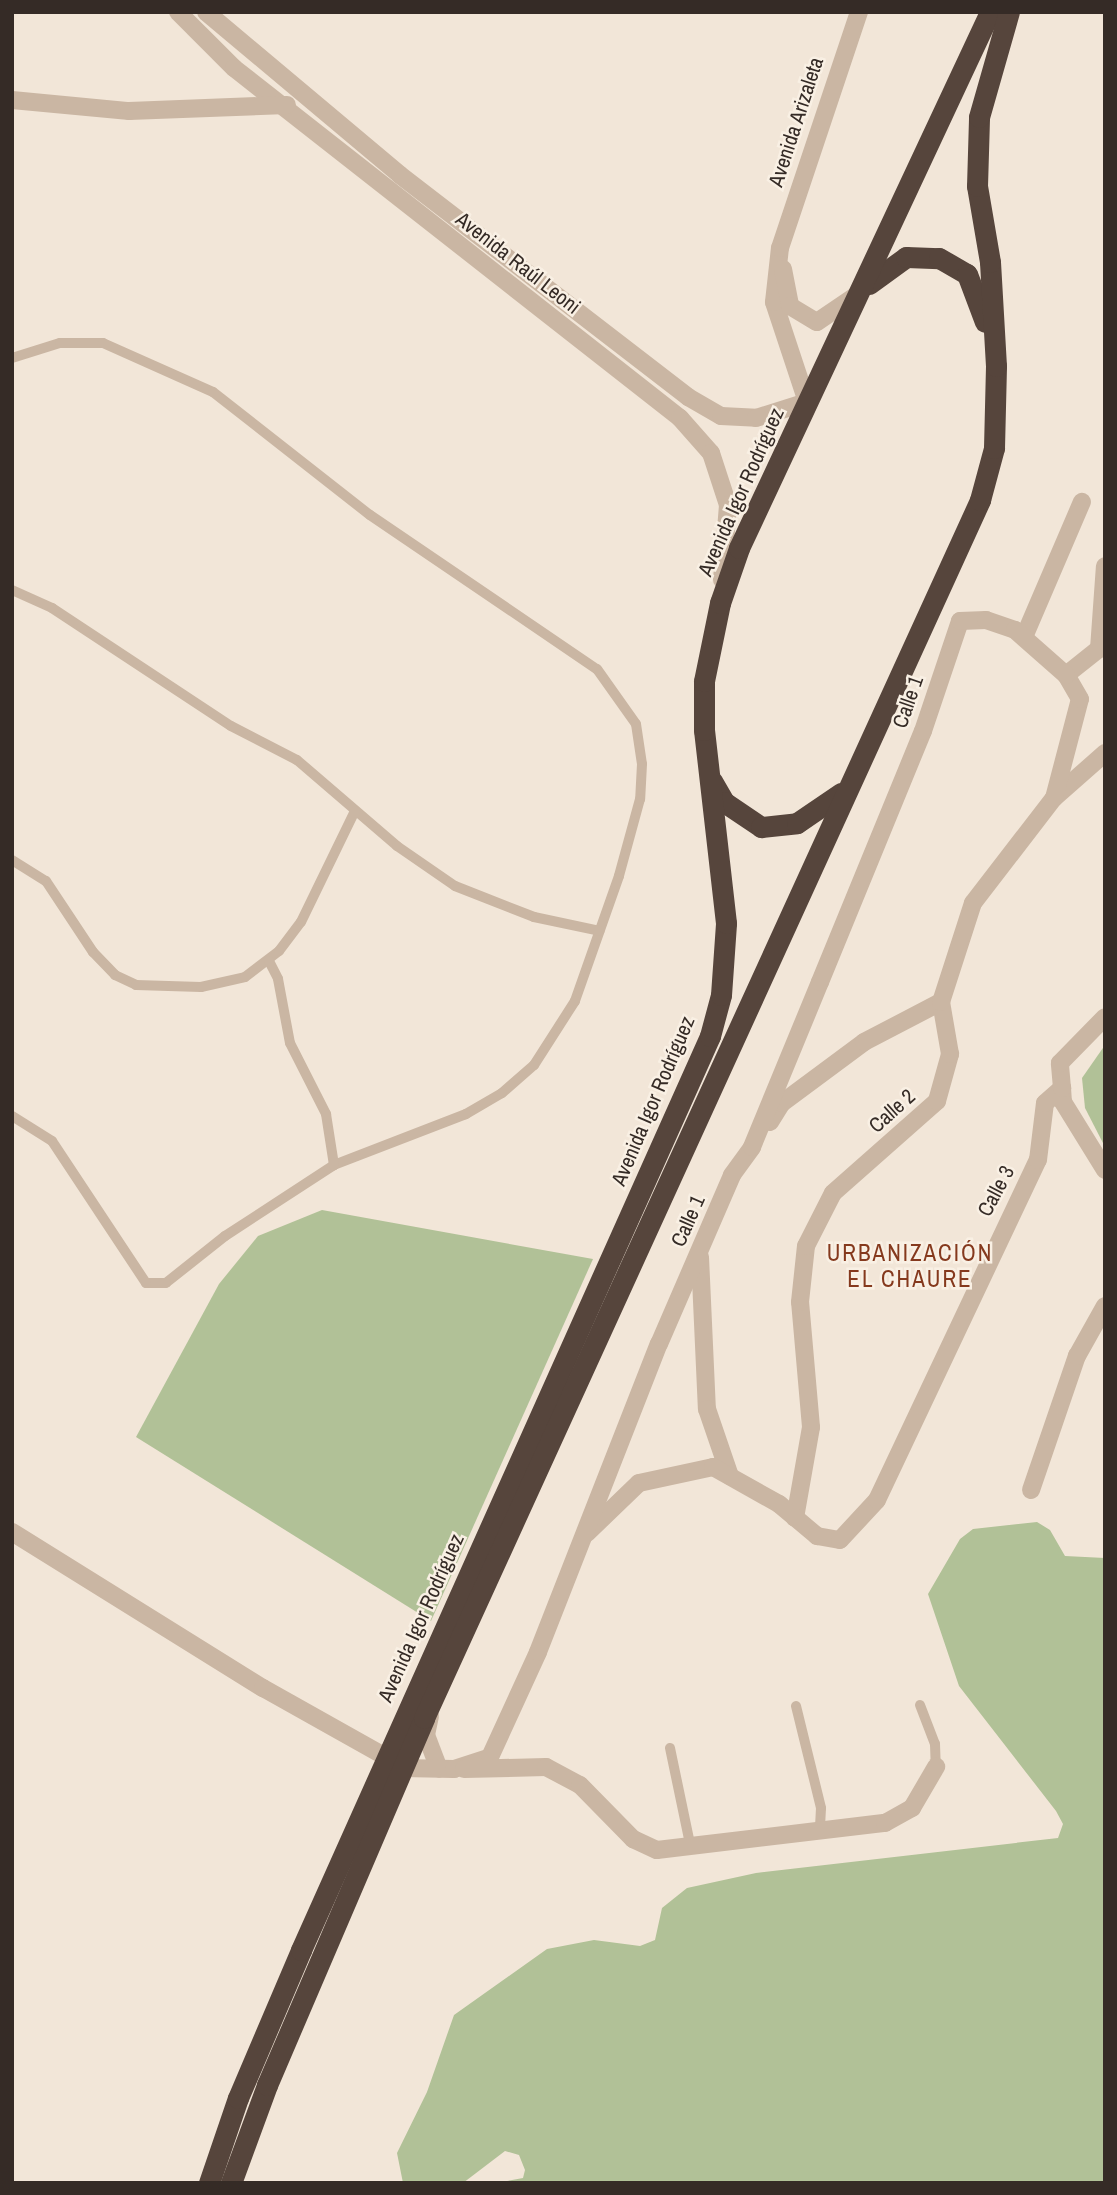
<!DOCTYPE html>
<meta charset="utf-8">
<style>
body{margin:0}
#map{position:relative;width:1117px;height:2195px;overflow:hidden;background:#f2e6d8;font-family:"Archivo Narrow",sans-serif}
div>[style]{position:absolute}
[style*='--x']{left:calc(var(--x)*1px);top:calc(var(--y)*1px);width:calc(var(--w)*1px);rotate:calc(var(--a)*1deg)}
.green>*{inset:0;background:#b1c197}
.lane>*{height:10px;margin:-5px;padding:0 5px;transform-origin:5px;border-radius:5px;background:#cab6a3}
.street>*{height:18px;margin:-9px;padding:0 9px;transform-origin:9px;border-radius:9px;background:#cab6a3}
.highway>*{height:21px;margin:-10.5px;padding:0 10.5px;transform-origin:10.5px;border-radius:10.5px;background:#56453c}
span{translate:-50% -50%;white-space:nowrap;text-align:center;line-height:1.15;-webkit-text-stroke:5px #f9f0e4;paint-order:stroke}
.street-label{font-size:21px;color:#352b26}
.neighbourhood-label{font-size:23px;color:#85391d;letter-spacing:2px}
.frame{position:absolute;inset:0;border:14px solid #352b26;pointer-events:none}
</style>
<div id="map">
<div class="green">
<i style="clip-path:polygon(1105px 1045px,1105px 1147px,1085px 1108px,1082px 1078px)"></i>
<i style="clip-path:polygon(322px 1210px,593px 1259px,431px 1621px,136px 1437px,219px 1284px,258px 1236px)"></i>
<i style="clip-path:polygon(1037px 1522px,1050px 1530px,1065px 1556px,1105px 1558px,1105px 2183px,496px 2183px,523px 2178px,525px 2170px,519px 2155px,505px 2151px,463px 2183px,403px 2183px,397px 2153px,427px 2092px,454px 2015px,547px 1949px,594px 1940px,640px 1946px,655px 1940px,662px 1908px,687px 1888px,756px 1873px,1058px 1838px,1063px 1824px,1056px 1811px,959px 1686px,928px 1594px,960px 1539px,973px 1529px)"></i>
</div>
<div class="lane">
<i style="--x:12;--y:358;--w:50;--a:-17.4"></i>
<i style="--x:60;--y:343;--w:43;--a:0"></i>
<i style="--x:103;--y:343;--w:120;--a:24"></i>
<i style="--x:213;--y:392;--w:199;--a:38.1"></i>
<i style="--x:370;--y:515;--w:274;--a:34.2"></i>
<i style="--x:597;--y:669;--w:67;--a:54.7"></i>
<i style="--x:636;--y:724;--w:40;--a:81.5"></i>
<i style="--x:642;--y:764;--w:35;--a:93"></i>
<i style="--x:640;--y:799;--w:80;--a:105.3"></i>
<i style="--x:619;--y:876;--w:133;--a:109.4"></i>
<i style="--x:575;--y:1001;--w:76;--a:122.6"></i>
<i style="--x:534;--y:1065;--w:43;--a:138.8"></i>
<i style="--x:502;--y:1093;--w:42;--a:149.7"></i>
<i style="--x:466;--y:1114;--w:142;--a:158.9"></i>
<i style="--x:334;--y:1165;--w:130;--a:146.9"></i>
<i style="--x:225;--y:1236;--w:75;--a:141.5"></i>
<i style="--x:166;--y:1283;--w:20;--a:180"></i>
<i style="--x:146;--y:1283;--w:170;--a:-123.5"></i>
<i style="--x:52;--y:1141;--w:47;--a:-148"></i>
<i style="--x:12;--y:590;--w:44;--a:24.2"></i>
<i style="--x:52;--y:608;--w:214;--a:33.4"></i>
<i style="--x:231;--y:726;--w:74;--a:27.3"></i>
<i style="--x:297;--y:760;--w:132;--a:40.7"></i>
<i style="--x:397;--y:846;--w:70;--a:34.6"></i>
<i style="--x:455;--y:886;--w:85;--a:21.4"></i>
<i style="--x:534;--y:917;--w:67;--a:12"></i>
<i style="--x:12;--y:860;--w:40;--a:32"></i>
<i style="--x:46;--y:881;--w:85;--a:56.5"></i>
<i style="--x:93;--y:952;--w:32;--a:46"></i>
<i style="--x:115;--y:975;--w:23;--a:25"></i>
<i style="--x:136;--y:985;--w:65;--a:1.8"></i>
<i style="--x:201;--y:987;--w:45;--a:-12.8"></i>
<i style="--x:245;--y:977;--w:43;--a:-37.4"></i>
<i style="--x:279;--y:951;--w:36;--a:-53"></i>
<i style="--x:301;--y:922;--w:123;--a:-64.1"></i>
<i style="--x:269;--y:961;--w:20;--a:63"></i>
<i style="--x:278;--y:979;--w:65;--a:79.4"></i>
<i style="--x:290;--y:1043;--w:80;--a:63.1"></i>
<i style="--x:326;--y:1114;--w:52;--a:81.1"></i>
<i style="--x:920;--y:1705;--w:42;--a:69"></i>
<i style="--x:935;--y:1744;--w:23;--a:88"></i>
<i style="--x:796;--y:1706;--w:105;--a:76.2"></i>
<i style="--x:821;--y:1808;--w:21;--a:93"></i>
<i style="--x:670;--y:1748;--w:98;--a:78.2"></i>
</div>
<div class="street">
<i style="--x:178;--y:12;--w:79;--a:45"></i>
<i style="--x:234;--y:68;--w:567;--a:38.12"></i>
<i style="--x:680;--y:418;--w:47;--a:48.5"></i>
<i style="--x:711;--y:453;--w:55;--a:71.9"></i>
<i style="--x:728;--y:505;--w:75;--a:94.6"></i>
<i style="--x:206;--y:12;--w:253;--a:40"></i>
<i style="--x:400;--y:175;--w:364;--a:37.6"></i>
<i style="--x:688;--y:397;--w:38;--a:30"></i>
<i style="--x:721;--y:416;--w:35;--a:3"></i>
<i style="--x:756;--y:418;--w:53;--a:-17.4"></i>
<i style="--x:807;--y:402;--w:105;--a:-108.3"></i>
<i style="--x:774;--y:302;--w:54;--a:-83.7"></i>
<i style="--x:780;--y:248;--w:249;--a:-71.5"></i>
<i style="--x:12;--y:100;--w:118;--a:5.4"></i>
<i style="--x:129;--y:111;--w:158;--a:-2.2"></i>
<i style="--x:783;--y:269;--w:38;--a:79"></i>
<i style="--x:790;--y:306;--w:31;--a:31"></i>
<i style="--x:817;--y:322;--w:50;--a:-34.3"></i>
<i style="--x:1024;--y:637;--w:147;--a:-66.8"></i>
<i style="--x:1099;--y:649;--w:83;--a:-85.9"></i>
<i style="--x:1054;--y:798;--w:68;--a:-41.4"></i>
<i style="--x:1062;--y:1088;--w:14;--a:86"></i>
<i style="--x:1063;--y:1102;--w:80;--a:58.3"></i>
<i style="--x:770;--y:1122;--w:22;--a:-58"></i>
<i style="--x:782;--y:1103;--w:102;--a:-36.6"></i>
<i style="--x:864;--y:1042;--w:87;--a:-27.5"></i>
<i style="--x:700;--y:1257;--w:152;--a:87.4"></i>
<i style="--x:707;--y:1409;--w:71;--a:71.1"></i>
<i style="--x:1031;--y:1490;--w:142;--a:-71.1"></i>
<i style="--x:1077;--y:1356;--w:57;--a:-60.8"></i>
<i style="--x:795;--y:1518;--w:92;--a:-80"></i>
<i style="--x:811;--y:1427;--w:125;--a:-95"></i>
<i style="--x:800;--y:1302;--w:56;--a:-83.9"></i>
<i style="--x:806;--y:1246;--w:59;--a:-63"></i>
<i style="--x:833;--y:1193;--w:139;--a:-41.5"></i>
<i style="--x:937;--y:1101;--w:49;--a:-74.5"></i>
<i style="--x:950;--y:1054;--w:53;--a:-99.8"></i>
<i style="--x:941;--y:1002;--w:104;--a:-72.1"></i>
<i style="--x:973;--y:903;--w:133;--a:-52.4"></i>
<i style="--x:1054;--y:798;--w:102;--a:-75.3"></i>
<i style="--x:1080;--y:699;--w:28;--a:-120"></i>
<i style="--x:1066;--y:675;--w:50;--a:-38.5"></i>
<i style="--x:12;--y:1532;--w:296;--a:31.9"></i>
<i style="--x:263;--y:1688;--w:141;--a:29.3"></i>
<i style="--x:587;--y:1533;--w:72;--a:-43.9"></i>
<i style="--x:639;--y:1483;--w:76;--a:-12.2"></i>
<i style="--x:713;--y:1467;--w:76;--a:29.3"></i>
<i style="--x:779;--y:1504;--w:50;--a:40.1"></i>
<i style="--x:817;--y:1536;--w:23;--a:10"></i>
<i style="--x:840;--y:1540;--w:54;--a:-47.2"></i>
<i style="--x:877;--y:1500;--w:376;--a:-64.7"></i>
<i style="--x:1038;--y:1160;--w:57;--a:-83"></i>
<i style="--x:1045;--y:1103;--w:23;--a:-41"></i>
<i style="--x:1062;--y:1088;--w:25;--a:-95"></i>
<i style="--x:1060;--y:1063;--w:64;--a:-45.6"></i>
<i style="--x:430;--y:1716;--w:19;--a:102"></i>
<i style="--x:426;--y:1735;--w:36;--a:69"></i>
<i style="--x:402;--y:1768;--w:52;--a:1.1"></i>
<i style="--x:454;--y:1769;--w:38;--a:-18"></i>
<i style="--x:490;--y:1757;--w:115;--a:-65.4"></i>
<i style="--x:538;--y:1652;--w:331;--a:-68.6"></i>
<i style="--x:659;--y:1344;--w:184;--a:-66.6"></i>
<i style="--x:732;--y:1175;--w:34;--a:-54"></i>
<i style="--x:752;--y:1147;--w:178;--a:-67.6"></i>
<i style="--x:820;--y:982;--w:271;--a:-67.7"></i>
<i style="--x:923;--y:731;--w:116;--a:-71.4"></i>
<i style="--x:960;--y:621;--w:26;--a:-2"></i>
<i style="--x:986;--y:620;--w:31;--a:19"></i>
<i style="--x:1015;--y:630;--w:68;--a:41.4"></i>
<i style="--x:464;--y:1769;--w:82;--a:-1.4"></i>
<i style="--x:546;--y:1767;--w:38;--a:28"></i>
<i style="--x:580;--y:1785;--w:76;--a:45.5"></i>
<i style="--x:633;--y:1839;--w:26;--a:25"></i>
<i style="--x:657;--y:1850;--w:230;--a:-6.8"></i>
<i style="--x:885;--y:1823;--w:31;--a:-29"></i>
<i style="--x:912;--y:1808;--w:48;--a:-59.7"></i>
</div>
<div class="highway">
<i style="--x:869;--y:284;--w:46;--a:-36.1"></i>
<i style="--x:906;--y:257;--w:33;--a:2"></i>
<i style="--x:939;--y:258;--w:32;--a:30"></i>
<i style="--x:967;--y:274;--w:51;--a:69.4"></i>
<i style="--x:712;--y:781;--w:24;--a:60"></i>
<i style="--x:724;--y:802;--w:45;--a:34"></i>
<i style="--x:761;--y:827;--w:36;--a:-6"></i>
<i style="--x:797;--y:823;--w:53;--a:-34.3"></i>
<i style="--x:209;--y:2183;--w:90;--a:-71.2"></i>
<i style="--x:238;--y:2098;--w:161;--a:-66.9"></i>
<i style="--x:301;--y:1950;--w:1001;--a:-65.89"></i>
<i style="--x:710;--y:1036;--w:42;--a:-75"></i>
<i style="--x:721;--y:995;--w:72;--a:-86"></i>
<i style="--x:726;--y:923;--w:194;--a:-96.5"></i>
<i style="--x:704;--y:730;--w:49;--a:-90"></i>
<i style="--x:704;--y:681;--w:80;--a:-78.4"></i>
<i style="--x:720;--y:603;--w:58;--a:-70.9"></i>
<i style="--x:739;--y:548;--w:592;--a:-64.91"></i>
<i style="--x:231;--y:2183;--w:104;--a:-69.8"></i>
<i style="--x:267;--y:2085;--w:399;--a:-66.8"></i>
<i style="--x:424;--y:1718;--w:1339;--a:-65.46"></i>
<i style="--x:980;--y:500;--w:54;--a:-74.9"></i>
<i style="--x:994;--y:448;--w:82;--a:-88.6"></i>
<i style="--x:996;--y:366;--w:104;--a:-93.3"></i>
<i style="--x:990;--y:262;--w:77;--a:-99.7"></i>
<i style="--x:977;--y:186;--w:69;--a:-88.3"></i>
<i style="--x:979;--y:117;--w:109;--a:-74.1"></i>
</div>
<div class="street-label">
<span style="left:796px;top:122px;rotate:-72deg">Avenida Arizaleta</span>
<span style="left:518px;top:263px;rotate:38deg">Avenida Raúl Leoni</span>
<span style="left:741px;top:492px;rotate:-66deg">Avenida Igor Rodríguez</span>
<span style="left:908px;top:702px;rotate:-71deg">Calle 1</span>
<span style="left:653px;top:1101px;rotate:-67deg">Avenida Igor Rodríguez</span>
<span style="left:892px;top:1111px;rotate:-42deg">Calle 2</span>
<span style="left:996px;top:1191px;rotate:-62deg">Calle 3</span>
<span style="left:688px;top:1221px;rotate:-66deg">Calle 1</span>
<span style="left:421px;top:1618px;rotate:-66deg">Avenida Igor Rodríguez</span>
</div>
<div class="neighbourhood-label">
<span style="left:910px;top:1266px">URBANIZACIÓN<br>EL CHAURE</span>
</div>
<div class="frame"></div>
</div>
